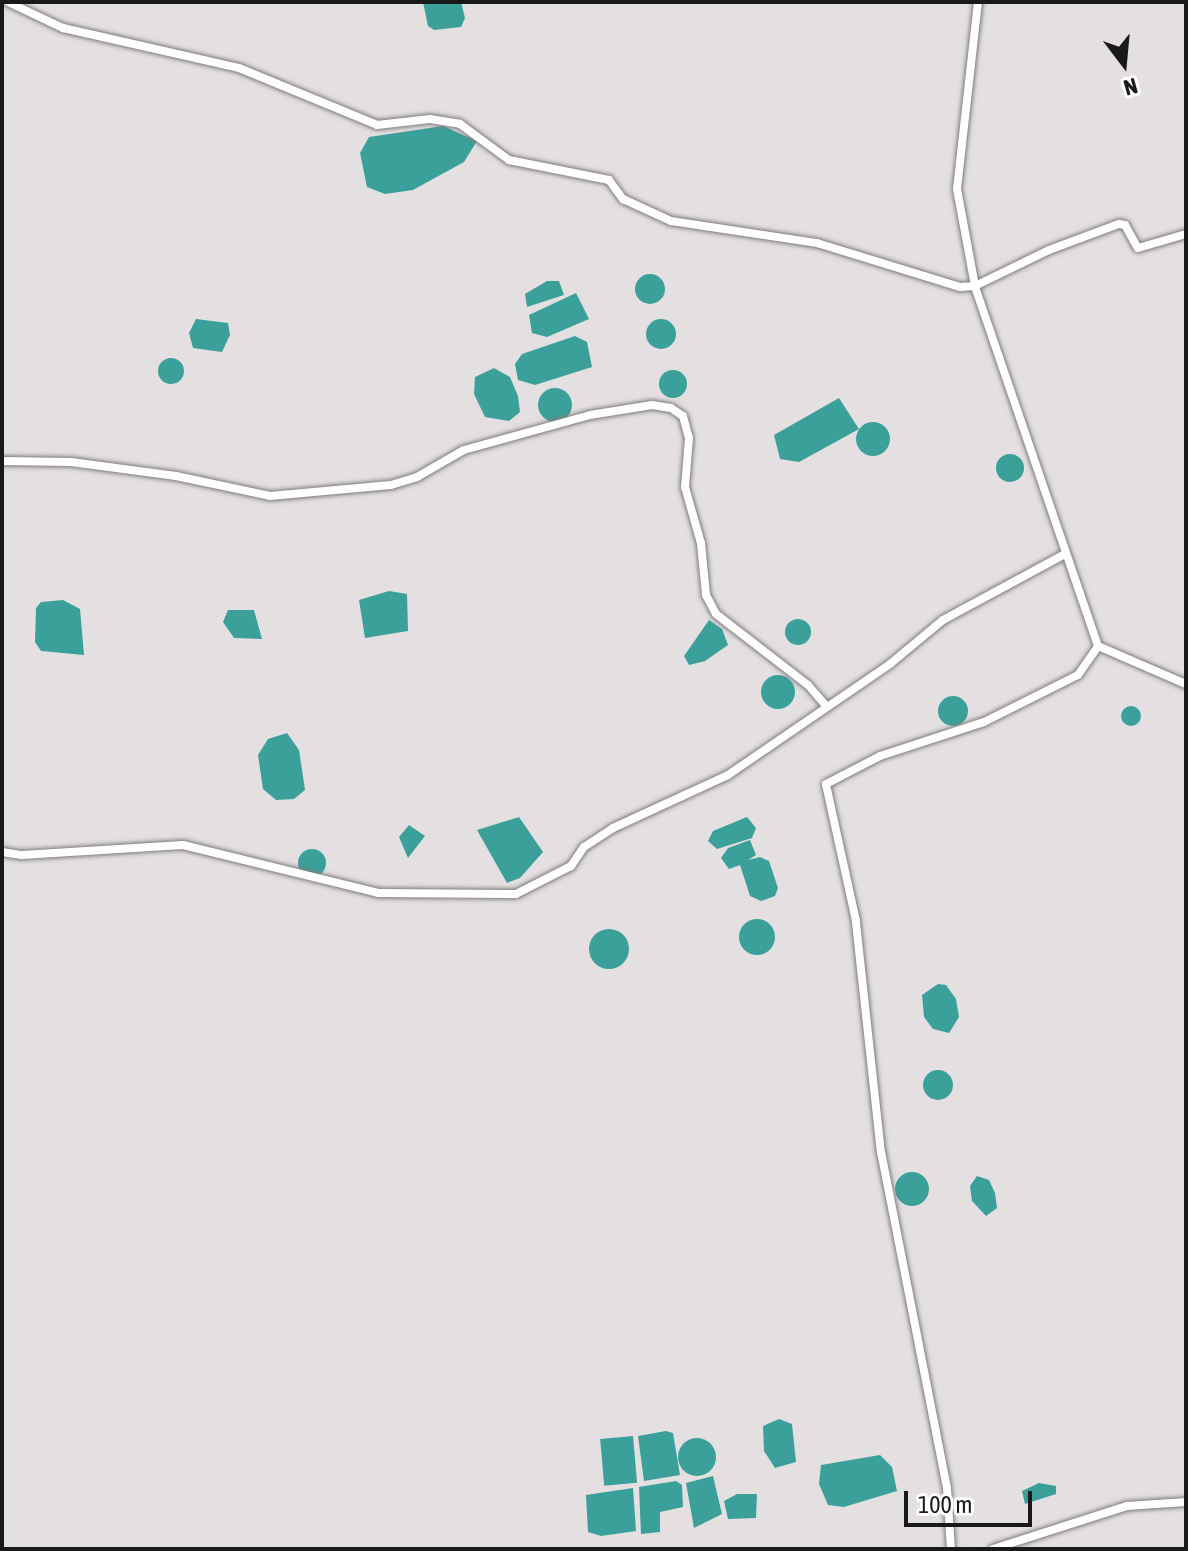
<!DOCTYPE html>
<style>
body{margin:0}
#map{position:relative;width:1188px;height:1551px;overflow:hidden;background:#e4e0e2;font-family:"Asap Condensed",sans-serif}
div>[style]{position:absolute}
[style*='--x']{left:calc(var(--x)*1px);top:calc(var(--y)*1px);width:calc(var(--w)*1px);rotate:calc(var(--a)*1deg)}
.water>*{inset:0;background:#3ba099;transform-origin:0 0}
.round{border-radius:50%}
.roads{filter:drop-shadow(0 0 2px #7f7b7d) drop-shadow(0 0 2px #7f7b7d)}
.minor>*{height:8px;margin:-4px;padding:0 4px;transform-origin:4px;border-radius:4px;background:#fff}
span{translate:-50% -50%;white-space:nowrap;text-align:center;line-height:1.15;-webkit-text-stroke:8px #fff;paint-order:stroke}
.frame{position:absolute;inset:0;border:4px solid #1a191a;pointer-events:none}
.north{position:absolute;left:1084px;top:24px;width:80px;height:80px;-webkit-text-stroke:6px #fff;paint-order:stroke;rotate:164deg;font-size:22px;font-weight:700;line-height:32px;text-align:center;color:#1a191a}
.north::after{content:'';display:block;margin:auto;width:28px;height:36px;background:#1a191a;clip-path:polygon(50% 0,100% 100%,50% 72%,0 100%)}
.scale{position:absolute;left:904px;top:1491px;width:128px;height:36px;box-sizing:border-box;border:4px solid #1a191a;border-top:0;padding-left:10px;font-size:24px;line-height:28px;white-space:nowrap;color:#1a191a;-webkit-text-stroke:6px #fff;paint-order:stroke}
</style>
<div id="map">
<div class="water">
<i style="clip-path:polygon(423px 2px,461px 2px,465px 18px,461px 27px,434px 30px,428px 26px)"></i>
<i style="clip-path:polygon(443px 126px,477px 141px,464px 162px,413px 190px,385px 194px,367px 187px,360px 153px,369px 137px)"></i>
<i class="round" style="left:635px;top:274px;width:30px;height:30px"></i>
<i style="clip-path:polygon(547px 281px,559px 281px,564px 295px,527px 307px,525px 294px)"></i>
<i style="clip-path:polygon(576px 293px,589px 319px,547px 337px,532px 333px,529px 315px)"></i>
<i style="clip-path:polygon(196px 319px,228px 323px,230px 335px,222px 352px,193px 348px,189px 333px)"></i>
<i class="round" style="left:646px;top:319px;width:30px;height:30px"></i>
<i style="clip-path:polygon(575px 336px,587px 342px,592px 367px,535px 385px,518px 380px,515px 364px,522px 354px)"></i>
<i class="round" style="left:158px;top:358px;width:26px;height:26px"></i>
<i style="clip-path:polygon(494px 368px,510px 377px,518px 396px,520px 412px,509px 421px,485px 417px,474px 394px,475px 377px)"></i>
<i class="round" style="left:659px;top:370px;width:28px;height:28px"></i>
<i class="round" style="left:538px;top:388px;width:34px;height:34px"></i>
<i style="clip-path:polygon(839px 398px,859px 429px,799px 462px,780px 459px,774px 435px)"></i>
<i class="round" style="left:856px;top:422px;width:34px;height:34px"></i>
<i class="round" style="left:996px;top:454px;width:28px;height:28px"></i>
<i style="clip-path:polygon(389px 591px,407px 594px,408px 631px,365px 638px,359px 600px)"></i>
<i style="clip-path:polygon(63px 600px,80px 609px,84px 655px,41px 651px,35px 642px,36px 608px,41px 602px)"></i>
<i style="clip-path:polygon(228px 610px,254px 610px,262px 639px,234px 638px,223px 622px)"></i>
<i class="round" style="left:785px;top:619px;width:26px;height:26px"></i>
<i style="clip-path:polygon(709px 620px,722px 629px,728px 645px,705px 661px,689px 665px,684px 656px)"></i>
<i class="round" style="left:761px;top:675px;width:34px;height:34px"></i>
<i class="round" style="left:938px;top:696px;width:30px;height:30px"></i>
<i class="round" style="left:1121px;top:706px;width:20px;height:20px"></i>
<i style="clip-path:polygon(287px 733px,299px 750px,305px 790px,294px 799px,276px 800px,263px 789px,258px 755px,268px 739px)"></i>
<i style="clip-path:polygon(519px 817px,543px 852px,520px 878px,507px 883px,477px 830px)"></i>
<i style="clip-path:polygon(747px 817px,756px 828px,752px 838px,717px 849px,708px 841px,713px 831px)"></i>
<i style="clip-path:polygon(409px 825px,425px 836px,408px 858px,399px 837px)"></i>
<i style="clip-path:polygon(750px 840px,756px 855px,748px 860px,760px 857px,769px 861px,778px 888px,775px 896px,761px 901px,750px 896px,740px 865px,729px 869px,721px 858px,728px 848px)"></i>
<i class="round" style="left:298px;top:849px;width:28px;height:28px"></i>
<i class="round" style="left:739px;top:919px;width:36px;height:36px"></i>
<i class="round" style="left:589px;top:929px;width:40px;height:40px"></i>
<i style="clip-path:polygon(938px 984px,946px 985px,956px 999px,959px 1017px,949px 1033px,933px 1029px,924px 1017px,922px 995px)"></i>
<i class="round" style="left:923px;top:1070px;width:30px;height:30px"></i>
<i class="round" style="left:895px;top:1172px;width:34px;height:34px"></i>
<i style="clip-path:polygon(977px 1176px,989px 1180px,995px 1193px,997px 1208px,986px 1216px,972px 1201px,970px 1186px)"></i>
<i style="clip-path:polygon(779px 1419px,792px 1424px,796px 1462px,775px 1468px,764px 1451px,763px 1426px)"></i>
<i style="clip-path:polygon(666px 1431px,673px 1433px,680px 1475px,644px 1481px,638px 1436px)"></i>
<i style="left:633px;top:1436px;width:47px;height:33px;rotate:85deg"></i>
<i class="round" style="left:678px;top:1438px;width:38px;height:38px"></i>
<i style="clip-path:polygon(880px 1455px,892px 1467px,897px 1491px,844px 1507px,828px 1505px,819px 1484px,821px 1465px)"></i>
<i style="clip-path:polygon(713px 1476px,722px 1514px,694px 1528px,686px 1483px)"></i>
<i style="clip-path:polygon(676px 1481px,682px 1485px,683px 1507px,660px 1512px,660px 1532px,641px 1534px,639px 1487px)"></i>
<i style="clip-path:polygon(1039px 1483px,1056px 1486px,1056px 1494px,1025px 1504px,1022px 1491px)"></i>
<i style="clip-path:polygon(633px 1488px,636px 1531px,601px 1536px,588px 1532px,586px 1495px)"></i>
<i style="clip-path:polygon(737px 1494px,757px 1494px,756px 1518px,728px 1519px,724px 1501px)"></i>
</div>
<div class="roads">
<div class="minor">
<i style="--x:8;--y:2;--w:61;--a:25.3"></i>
<i style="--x:63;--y:28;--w:180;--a:12.8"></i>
<i style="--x:239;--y:68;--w:149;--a:22.4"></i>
<i style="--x:377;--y:125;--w:53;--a:-6.5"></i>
<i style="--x:430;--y:119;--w:30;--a:9"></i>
<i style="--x:460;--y:124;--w:61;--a:36.3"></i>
<i style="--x:509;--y:160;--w:102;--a:11.3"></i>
<i style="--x:609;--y:180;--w:24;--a:54"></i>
<i style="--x:623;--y:199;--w:53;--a:24.6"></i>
<i style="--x:671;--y:221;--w:148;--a:8.6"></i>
<i style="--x:817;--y:243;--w:150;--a:17.1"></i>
<i style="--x:960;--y:287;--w:15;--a:-4"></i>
<i style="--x:975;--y:286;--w:82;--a:-25.9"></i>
<i style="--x:1049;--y:250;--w:75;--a:-20.4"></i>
<i style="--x:1119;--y:224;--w:6;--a:9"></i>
<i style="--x:1125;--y:225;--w:26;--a:61"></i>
<i style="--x:1138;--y:248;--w:50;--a:-16.3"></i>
<i style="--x:2;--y:461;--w:69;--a:0.8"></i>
<i style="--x:71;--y:462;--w:106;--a:7.6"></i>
<i style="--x:176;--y:476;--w:96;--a:12"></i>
<i style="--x:270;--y:496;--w:121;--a:-5.2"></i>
<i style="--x:391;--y:485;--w:27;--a:-17"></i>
<i style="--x:417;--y:477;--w:54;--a:-29.9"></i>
<i style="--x:464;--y:450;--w:131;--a:-15.5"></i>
<i style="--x:590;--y:415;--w:63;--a:-9.2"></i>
<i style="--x:652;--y:405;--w:19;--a:9"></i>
<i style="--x:671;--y:408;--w:14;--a:34"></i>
<i style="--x:683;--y:416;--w:23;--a:75"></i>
<i style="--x:689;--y:438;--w:49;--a:94.7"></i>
<i style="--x:685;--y:487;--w:58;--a:74.1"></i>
<i style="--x:701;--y:543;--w:52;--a:84.5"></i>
<i style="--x:706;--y:595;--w:21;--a:62"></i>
<i style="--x:716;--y:614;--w:116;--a:37.7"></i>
<i style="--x:808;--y:685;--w:28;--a:49"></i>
<i style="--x:1098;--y:646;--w:96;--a:23.4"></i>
<i style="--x:2;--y:852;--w:20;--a:9"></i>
<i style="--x:22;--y:855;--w:161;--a:-3.6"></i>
<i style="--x:183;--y:845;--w:201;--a:13.8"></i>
<i style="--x:378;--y:893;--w:138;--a:0.4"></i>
<i style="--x:516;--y:894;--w:62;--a:-27"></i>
<i style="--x:571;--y:866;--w:23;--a:-56"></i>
<i style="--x:584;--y:847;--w:35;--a:-33"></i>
<i style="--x:613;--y:828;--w:127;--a:-24.7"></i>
<i style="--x:728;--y:775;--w:196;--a:-34.4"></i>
<i style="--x:890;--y:664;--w:69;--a:-39.7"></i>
<i style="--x:943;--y:620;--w:139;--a:-28.4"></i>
<i style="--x:951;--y:1549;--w:61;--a:-93.8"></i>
<i style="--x:947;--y:1488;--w:341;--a:-101.1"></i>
<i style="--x:881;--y:1153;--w:233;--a:-96.2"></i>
<i style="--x:856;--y:921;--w:140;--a:-102.4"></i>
<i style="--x:826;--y:784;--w:61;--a:-27.4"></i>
<i style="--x:880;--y:756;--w:109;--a:-18.1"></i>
<i style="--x:984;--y:722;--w:105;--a:-26.6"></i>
<i style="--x:1078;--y:675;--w:35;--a:-55"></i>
<i style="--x:1098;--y:646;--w:380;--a:-108.9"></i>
<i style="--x:975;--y:286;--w:99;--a:-100.5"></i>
<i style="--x:957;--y:189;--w:188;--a:-83.6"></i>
<i style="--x:993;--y:1549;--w:141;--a:-17.8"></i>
<i style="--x:1127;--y:1506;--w:59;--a:-3.9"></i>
</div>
</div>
<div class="frame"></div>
<div class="north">N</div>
<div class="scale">100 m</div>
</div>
